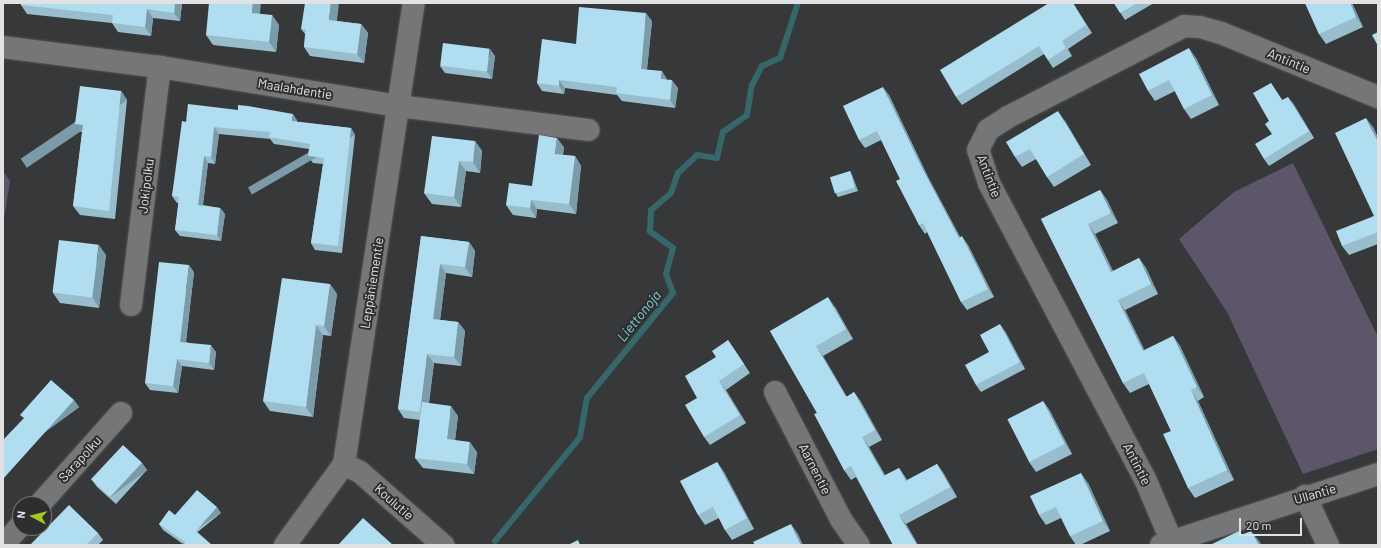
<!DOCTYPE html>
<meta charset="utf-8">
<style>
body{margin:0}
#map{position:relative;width:1381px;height:548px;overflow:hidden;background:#36383a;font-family:Barlow,sans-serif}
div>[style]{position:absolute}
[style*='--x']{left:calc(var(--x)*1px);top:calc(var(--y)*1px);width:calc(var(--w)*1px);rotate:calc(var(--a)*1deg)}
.green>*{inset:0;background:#5d556a}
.stream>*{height:6px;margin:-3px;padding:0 3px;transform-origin:3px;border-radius:3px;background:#36676a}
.roads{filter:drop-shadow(0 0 1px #555658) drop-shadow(0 0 1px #555658)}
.minor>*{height:22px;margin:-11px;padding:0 11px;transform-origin:11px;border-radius:11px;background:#747678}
.wall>*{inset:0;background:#98bece}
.shaded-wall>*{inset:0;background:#7c9ba8;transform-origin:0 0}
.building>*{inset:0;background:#b1ddf0;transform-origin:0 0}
span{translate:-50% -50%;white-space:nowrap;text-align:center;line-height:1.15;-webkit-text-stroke:4px #2c2e30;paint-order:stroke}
.street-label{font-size:13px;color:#e1e2e4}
.water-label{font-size:14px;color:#7bd0d4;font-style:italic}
.frame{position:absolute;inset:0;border:4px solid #e1e2e4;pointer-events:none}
.north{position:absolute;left:12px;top:496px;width:40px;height:40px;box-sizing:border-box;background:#2c2e30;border:1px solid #747678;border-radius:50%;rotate:277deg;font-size:11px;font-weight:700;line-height:16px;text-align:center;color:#e1e2e4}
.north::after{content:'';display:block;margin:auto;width:14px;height:18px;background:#a5c822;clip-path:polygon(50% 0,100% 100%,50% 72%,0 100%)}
.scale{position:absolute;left:1239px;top:518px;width:63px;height:18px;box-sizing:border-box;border:2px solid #e1e2e4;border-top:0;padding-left:5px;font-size:12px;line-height:14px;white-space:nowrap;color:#e1e2e4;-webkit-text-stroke:3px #2c2e30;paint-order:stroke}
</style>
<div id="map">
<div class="green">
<i style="clip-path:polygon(1293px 163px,1378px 337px,1378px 449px,1303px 474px,1227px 312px,1179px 239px,1234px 192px)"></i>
<i style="clip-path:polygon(3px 171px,10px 181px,3px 226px)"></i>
</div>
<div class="stream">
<i style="--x:495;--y:541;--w:134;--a:-50.7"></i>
<i style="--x:580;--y:437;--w:40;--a:-80"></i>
<i style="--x:587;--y:398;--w:136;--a:-50.7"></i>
<i style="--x:673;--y:293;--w:20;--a:-110"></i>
<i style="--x:666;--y:274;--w:27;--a:-75"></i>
<i style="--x:673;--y:248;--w:29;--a:-144"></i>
<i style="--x:650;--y:231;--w:21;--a:-87"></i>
<i style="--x:651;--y:210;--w:26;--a:-40"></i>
<i style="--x:671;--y:193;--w:21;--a:-71"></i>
<i style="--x:678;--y:173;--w:26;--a:-43"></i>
<i style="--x:697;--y:155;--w:20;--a:9"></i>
<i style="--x:717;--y:158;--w:27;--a:-77"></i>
<i style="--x:723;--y:132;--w:29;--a:-35"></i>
<i style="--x:747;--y:115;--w:30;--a:-81"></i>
<i style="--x:752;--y:85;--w:21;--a:-62"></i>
<i style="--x:762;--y:66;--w:20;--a:-24"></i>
<i style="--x:780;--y:58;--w:58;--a:-71.9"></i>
</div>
<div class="roads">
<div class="minor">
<i style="--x:3;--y:47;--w:158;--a:7.3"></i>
<i style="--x:160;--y:67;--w:242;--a:9.3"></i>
<i style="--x:399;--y:106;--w:191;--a:7.2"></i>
<i style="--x:131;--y:305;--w:240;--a:-83.1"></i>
<i style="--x:775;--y:392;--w:145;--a:62.6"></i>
<i style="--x:842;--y:521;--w:29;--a:55"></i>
<i style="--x:344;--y:464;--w:18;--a:27"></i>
<i style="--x:360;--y:472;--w:111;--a:41.3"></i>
<i style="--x:1305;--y:496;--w:54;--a:64.9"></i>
<i style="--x:40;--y:504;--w:122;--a:-48.3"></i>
<i style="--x:1171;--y:540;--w:64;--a:-113"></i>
<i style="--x:1146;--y:481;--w:337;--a:-117.8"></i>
<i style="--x:989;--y:183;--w:35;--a:-108"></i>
<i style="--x:978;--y:150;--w:22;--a:-63"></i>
<i style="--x:988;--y:130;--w:24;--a:-33"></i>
<i style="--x:1008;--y:117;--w:198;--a:-27.3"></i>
<i style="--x:1184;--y:26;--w:16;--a:4"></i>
<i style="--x:1200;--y:27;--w:22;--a:16"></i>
<i style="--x:1221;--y:33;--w:170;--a:22.2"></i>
<i style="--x:3;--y:545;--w:25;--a:-48"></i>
<i style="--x:285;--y:545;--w:100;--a:-53.9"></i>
<i style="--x:344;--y:464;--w:466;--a:-81.4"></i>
<i style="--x:1161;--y:545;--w:228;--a:-18.1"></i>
</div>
</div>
<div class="wall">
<i style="clip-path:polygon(182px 3px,180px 21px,153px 18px,151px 36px,118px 32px,112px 23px,27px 14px,21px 5px)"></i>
<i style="clip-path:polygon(1073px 3px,1092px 33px,1068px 49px,1072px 56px,1053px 68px,1044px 54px,962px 105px,956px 97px)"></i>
<i style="clip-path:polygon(1114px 3px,1154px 3px,1125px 20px)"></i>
<i style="clip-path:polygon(1305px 3px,1352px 3px,1363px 27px,1326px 44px,1319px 34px)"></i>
<i style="clip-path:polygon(272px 15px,279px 25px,276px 52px,213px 45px,206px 35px)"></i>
<i style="clip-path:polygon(337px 21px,361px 24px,368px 33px,364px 63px,310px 56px,304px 47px,305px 34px,301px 29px)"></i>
<i style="clip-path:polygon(652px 21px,647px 70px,667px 80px,678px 88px,675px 108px,622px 101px,617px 95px,565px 88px,564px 94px,542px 91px,537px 83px,576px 44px)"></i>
<i style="clip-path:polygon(495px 56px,492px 79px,445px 73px,440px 66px)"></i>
<i style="clip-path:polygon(1196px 58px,1219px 105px,1191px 119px,1184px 109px,1175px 91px,1155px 101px,1148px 91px)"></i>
<i style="clip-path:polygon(1271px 83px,1282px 100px,1293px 103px,1314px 138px,1269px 166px,1264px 159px,1272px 134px,1269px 121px)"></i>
<i style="clip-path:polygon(121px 91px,127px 100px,115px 219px,80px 215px,73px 206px,82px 132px,81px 132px,75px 124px)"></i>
<i style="clip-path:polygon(889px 95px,928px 177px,960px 237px,968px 245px,994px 297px,967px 310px,961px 302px,927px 232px,925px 234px,919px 225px,900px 179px,881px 140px,865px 148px,859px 140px)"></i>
<i style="clip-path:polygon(297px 120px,297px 122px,351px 128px,355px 135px,342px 253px,315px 250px,311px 243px,323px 164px,313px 163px,308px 156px,309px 149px,274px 144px,270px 139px,219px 134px,215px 164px,208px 163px,203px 205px,220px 208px,225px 214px,221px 241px,180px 236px,175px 230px,179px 203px,177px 203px,172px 196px,186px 122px)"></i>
<i style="clip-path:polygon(1065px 121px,1091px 165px,1054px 187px,1047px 177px,1036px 159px,1022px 167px,1015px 157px)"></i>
<i style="clip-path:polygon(1373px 127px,1378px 138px,1378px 244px,1349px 255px,1342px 246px,1374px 216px)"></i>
<i style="clip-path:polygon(475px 141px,482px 151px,480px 173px,466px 171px,461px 207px,432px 204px,424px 193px)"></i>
<i style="clip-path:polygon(564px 147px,563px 155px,575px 156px,581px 166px,576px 214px,537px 209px,536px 218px,513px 215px,506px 205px,532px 186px)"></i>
<i style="clip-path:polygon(850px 171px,852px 175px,858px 191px,838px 197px,836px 194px)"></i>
<i style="clip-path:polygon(1100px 190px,1107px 200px,1118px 223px,1095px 234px,1113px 271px,1139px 258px,1146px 268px,1158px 294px,1125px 310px,1144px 350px,1173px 336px,1180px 346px,1204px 397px,1198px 401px,1234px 480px,1195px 498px,1188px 488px,1171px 431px,1149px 384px,1130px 393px,1123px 383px,1041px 219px)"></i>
<i style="clip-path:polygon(421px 236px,469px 242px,475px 251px,472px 277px,446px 273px,440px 320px,458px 322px,465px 331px,461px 366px,434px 363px,429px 403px,458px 416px,455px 440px,477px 452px,474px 474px,423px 468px,415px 458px,420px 420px,404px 418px,398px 409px)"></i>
<i style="clip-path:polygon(106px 255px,99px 308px,60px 303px,53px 293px)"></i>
<i style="clip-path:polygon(194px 272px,186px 342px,216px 352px,214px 370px,182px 366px,178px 393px,150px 390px,145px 383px)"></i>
<i style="clip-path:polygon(330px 284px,337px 294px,331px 336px,323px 335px,313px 417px,270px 411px,263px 401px)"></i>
<i style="clip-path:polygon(835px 307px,853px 339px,823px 356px,847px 397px,854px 392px,861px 402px,882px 440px,869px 447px,885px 475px,899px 468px,907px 480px,937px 464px,944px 474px,957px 497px,906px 524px,918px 545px,893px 545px,856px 477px,851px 480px,844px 470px,817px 413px,770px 331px)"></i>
<i style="clip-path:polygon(1005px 331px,1025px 369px,981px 392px,976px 385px,989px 352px)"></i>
<i style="clip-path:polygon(728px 340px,750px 373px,726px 390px,746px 423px,710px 445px,704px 437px,697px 398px,716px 357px)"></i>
<i style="clip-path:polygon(1043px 401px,1050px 411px,1072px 454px,1036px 472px,1029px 462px)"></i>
<i style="clip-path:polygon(717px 462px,724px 472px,754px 529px,732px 540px,725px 530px,719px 518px,705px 525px,698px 515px)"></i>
<i style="clip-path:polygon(142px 463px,147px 470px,116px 504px,97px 487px,92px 480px)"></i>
<i style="clip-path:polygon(1088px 483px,1110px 531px,1080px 545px,1076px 545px,1070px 536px,1061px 518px,1046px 525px,1039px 515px)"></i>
<i style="clip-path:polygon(221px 513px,183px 544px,163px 530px,159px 524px,175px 515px)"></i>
<i style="clip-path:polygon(98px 533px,103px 540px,98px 545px,30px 545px)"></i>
</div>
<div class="shaded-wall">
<i style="clip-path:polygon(175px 3px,182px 3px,180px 21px,174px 13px)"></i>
<i style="clip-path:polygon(253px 3px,261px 3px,259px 23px,252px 13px)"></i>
<i style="clip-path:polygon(331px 3px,339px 3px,336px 29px,329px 20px)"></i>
<i style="clip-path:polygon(1350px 3px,1352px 3px,1363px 27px,1356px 17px)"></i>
<i style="clip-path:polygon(147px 9px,153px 18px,151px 36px,145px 27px)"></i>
<i style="clip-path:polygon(646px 13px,652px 21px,646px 77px,641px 69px)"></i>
<i style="clip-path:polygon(272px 15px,279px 25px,276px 52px,269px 42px)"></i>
<i style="clip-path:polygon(361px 24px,368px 33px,364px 63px,357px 54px)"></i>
<i style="clip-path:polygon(1189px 48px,1196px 58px,1219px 105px,1212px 95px)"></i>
<i style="clip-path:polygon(490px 49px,495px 56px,492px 79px,487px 72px)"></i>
<i style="clip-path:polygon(662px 71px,667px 79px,661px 79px)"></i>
<i style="clip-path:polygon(559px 80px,565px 88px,564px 94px,559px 86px)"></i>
<i style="clip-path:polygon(672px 80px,678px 88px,675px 108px,670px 100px)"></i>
<i style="clip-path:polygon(883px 87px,889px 95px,928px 177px,965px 246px,959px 238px,922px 168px)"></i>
<i style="left:121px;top:91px;width:11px;height:121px;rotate:56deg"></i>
<i style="clip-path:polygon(1288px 97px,1293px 103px,1314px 138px,1309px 131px)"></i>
<i style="clip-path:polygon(1058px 111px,1065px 121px,1091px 165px,1084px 154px)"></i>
<i style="clip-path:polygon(293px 114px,297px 120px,296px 127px,292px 121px)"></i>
<i style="clip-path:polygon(1366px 118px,1373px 127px,1378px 138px,1378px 142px)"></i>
<i style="clip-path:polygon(214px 127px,219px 134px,215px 164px,211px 157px)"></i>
<i style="left:351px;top:128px;width:8px;height:119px;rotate:60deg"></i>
<i style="clip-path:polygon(557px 138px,564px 147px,562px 163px,555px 154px)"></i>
<i style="clip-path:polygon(475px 141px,482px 151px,480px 173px,473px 162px)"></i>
<i style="clip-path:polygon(204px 156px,208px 163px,202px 211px,198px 205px)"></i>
<i style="clip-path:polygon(575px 156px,581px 166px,576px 214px,569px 204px)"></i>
<i style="clip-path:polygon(459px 161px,466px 171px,461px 207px,454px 197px)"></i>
<i style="clip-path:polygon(850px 171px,852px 175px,858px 191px,855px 187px)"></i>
<i style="clip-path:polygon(1100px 190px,1107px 200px,1118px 223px,1111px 213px)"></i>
<i style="clip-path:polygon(531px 200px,537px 209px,536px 218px,530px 208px)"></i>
<i style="clip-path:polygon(220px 208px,225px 214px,221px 241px,217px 235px)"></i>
<i style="clip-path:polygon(1088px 224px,1095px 234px,1118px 282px,1111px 272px)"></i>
<i style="clip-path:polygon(962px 236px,968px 245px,994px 297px,988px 289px)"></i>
<i style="clip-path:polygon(469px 242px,475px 251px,472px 277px,465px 267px)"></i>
<i style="clip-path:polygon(99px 245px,106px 255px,99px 308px,92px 297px)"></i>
<i style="clip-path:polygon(1139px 258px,1146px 268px,1158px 294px,1151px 284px)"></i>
<i style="clip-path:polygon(440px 264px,446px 273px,439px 328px,433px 319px)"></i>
<i style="clip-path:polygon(189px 265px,194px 272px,185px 349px,180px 342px)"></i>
<i style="clip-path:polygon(330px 284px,337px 294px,331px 336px,324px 326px)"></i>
<i style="clip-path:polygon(828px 297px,835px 307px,853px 339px,846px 329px)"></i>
<i style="clip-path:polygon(1118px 300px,1125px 310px,1150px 361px,1143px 351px)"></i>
<i style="clip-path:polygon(458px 322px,465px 331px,461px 366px,454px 357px)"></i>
<i style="clip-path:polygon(1000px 324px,1005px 331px,1025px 369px,1020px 362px)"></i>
<i style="clip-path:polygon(316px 325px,323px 335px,313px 417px,306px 407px)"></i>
<i style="clip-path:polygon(1173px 336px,1180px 346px,1204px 397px,1197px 387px)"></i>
<i style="clip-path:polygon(211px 345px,216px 352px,214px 370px,209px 363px)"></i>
<i style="clip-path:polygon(816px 346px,823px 356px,852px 407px,846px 397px)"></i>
<i style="clip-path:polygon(427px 354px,434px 363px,426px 421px,420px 412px)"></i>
<i style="clip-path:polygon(177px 359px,182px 366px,178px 393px,173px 386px)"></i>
<i style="clip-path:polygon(719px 381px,726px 390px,746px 423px,740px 415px)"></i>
<i style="clip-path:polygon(1191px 390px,1198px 401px,1234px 480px,1227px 470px)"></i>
<i style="clip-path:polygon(854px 392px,861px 402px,882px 440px,875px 430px)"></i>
<i style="left:74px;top:400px;width:9px;height:106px;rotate:54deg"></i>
<i style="clip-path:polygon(1043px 401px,1050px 411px,1072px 454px,1065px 444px)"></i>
<i style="clip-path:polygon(451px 406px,458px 416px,454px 449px,447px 439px)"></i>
<i style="clip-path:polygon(862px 437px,869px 447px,890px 486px,884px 476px)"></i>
<i style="clip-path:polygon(470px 442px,477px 452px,474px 474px,467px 464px)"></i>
<i style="clip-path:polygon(717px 462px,724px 472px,754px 529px,747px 518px)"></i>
<i style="left:142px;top:463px;width:9px;height:46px;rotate:54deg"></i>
<i style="clip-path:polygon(937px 464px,944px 474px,957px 497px,950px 487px)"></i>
<i style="clip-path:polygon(899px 468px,906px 478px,913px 491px,906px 481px)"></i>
<i style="clip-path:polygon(1081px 473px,1088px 483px,1110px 531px,1103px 521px)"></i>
<i style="left:217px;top:507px;width:7px;height:32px;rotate:56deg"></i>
<i style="clip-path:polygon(899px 515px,906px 524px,918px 545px,917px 545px)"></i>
<i style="clip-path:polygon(791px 524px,798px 534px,803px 545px,801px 545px)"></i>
<i style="clip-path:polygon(1251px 531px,1260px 542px,1261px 545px,1259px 545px)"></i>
</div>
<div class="building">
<i style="clip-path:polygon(21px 3px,175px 3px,174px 13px,147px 9px,145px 27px,112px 23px,113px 15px,21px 5px)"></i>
<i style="clip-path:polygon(209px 3px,253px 3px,252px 13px,272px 15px,269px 42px,206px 35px)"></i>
<i style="clip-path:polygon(305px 3px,331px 3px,329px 20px,361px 24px,357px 54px,304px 47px,306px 29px,301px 29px)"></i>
<i style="clip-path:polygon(1049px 3px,1073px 3px,1086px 25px,1062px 41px,1066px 48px,1048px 60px,1039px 46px,956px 97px,940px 70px)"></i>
<i style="clip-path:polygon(1114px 3px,1137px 3px,1120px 13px)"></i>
<i style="clip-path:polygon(1305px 3px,1350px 3px,1356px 17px,1319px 34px)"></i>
<i style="clip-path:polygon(579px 7px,646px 13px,641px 69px,662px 71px,661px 79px,672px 80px,670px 100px,616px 93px,617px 87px,559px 80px,559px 86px,537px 83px,542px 39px,576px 44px)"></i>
<i style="clip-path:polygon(1378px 32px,1378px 46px,1372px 35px)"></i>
<i style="left:443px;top:43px;width:47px;height:23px;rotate:7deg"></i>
<i style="clip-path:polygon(1189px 48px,1212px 95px,1184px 109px,1169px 80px,1148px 91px,1139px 74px)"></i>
<i style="clip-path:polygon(1271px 83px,1282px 100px,1288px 97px,1309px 131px,1264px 159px,1255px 144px,1272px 134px,1265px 124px,1269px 121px,1253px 93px)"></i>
<i style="clip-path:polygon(80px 86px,121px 91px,109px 211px,73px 206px,83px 125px,75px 124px)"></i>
<i style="clip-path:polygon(883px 87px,922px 168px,959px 238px,962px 236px,988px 289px,961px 302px,923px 223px,919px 225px,896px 181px,900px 179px,877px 131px,859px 140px,843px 106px)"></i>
<i style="clip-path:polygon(188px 104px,238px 110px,238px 105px,248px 106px,293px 114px,292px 121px,351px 128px,338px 246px,311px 243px,324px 158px,308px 156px,310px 144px,269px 137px,270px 132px,214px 127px,211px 157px,204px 156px,198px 205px,220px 208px,217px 235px,175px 230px,179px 197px,172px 196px,182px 121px,186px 122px)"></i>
<i style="clip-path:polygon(1058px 111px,1084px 154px,1047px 177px,1030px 149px,1015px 157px,1006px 142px)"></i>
<i style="clip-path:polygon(1366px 118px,1378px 142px,1378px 232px,1342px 246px,1336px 231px,1374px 216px,1335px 133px)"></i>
<i style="clip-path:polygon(539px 135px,557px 138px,555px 154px,575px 156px,569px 204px,531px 200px,530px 208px,506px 205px,509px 183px,532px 186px)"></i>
<i style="clip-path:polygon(432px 136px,475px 141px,473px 162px,459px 161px,454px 197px,424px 193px)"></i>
<i style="left:850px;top:171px;width:17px;height:21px;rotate:73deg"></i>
<i style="clip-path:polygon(1100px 190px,1111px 213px,1088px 224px,1111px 272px,1139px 258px,1151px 284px,1118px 300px,1143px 351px,1173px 336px,1197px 387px,1191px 390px,1227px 470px,1188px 488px,1163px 434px,1171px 431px,1144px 373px,1123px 383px,1041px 219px)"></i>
<i style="clip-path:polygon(421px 236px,469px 242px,465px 267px,440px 264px,433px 319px,458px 322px,454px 357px,427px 354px,420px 412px,398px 409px)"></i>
<i style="left:59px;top:240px;width:40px;height:53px;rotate:7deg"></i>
<i style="clip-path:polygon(159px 262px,189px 265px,180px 342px,211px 345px,209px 363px,177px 359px,173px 386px,145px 383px)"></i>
<i style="clip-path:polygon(282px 278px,330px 284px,324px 326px,316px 325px,306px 407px,263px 401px)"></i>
<i style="clip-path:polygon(828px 297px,846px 329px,816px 346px,846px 397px,854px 392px,875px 430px,862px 437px,884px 476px,899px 468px,906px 481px,937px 464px,950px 487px,899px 515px,917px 545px,893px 545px,851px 466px,844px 470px,814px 414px,817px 413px,770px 331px)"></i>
<i style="clip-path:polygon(1000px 324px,1020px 362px,976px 385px,965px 365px,989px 352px,980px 335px)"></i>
<i style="clip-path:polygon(728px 340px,744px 364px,719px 381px,740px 415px,704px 437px,685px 405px,697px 398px,685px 376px,716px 357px,712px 351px)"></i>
<i style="clip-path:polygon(51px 380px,74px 400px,3px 479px,3px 440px,24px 418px,20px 415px)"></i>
<i style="left:1043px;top:401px;width:48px;height:40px;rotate:63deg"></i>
<i style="clip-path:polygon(422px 402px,451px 406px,447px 439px,470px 442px,467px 464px,415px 458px)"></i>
<i style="left:123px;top:445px;width:26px;height:47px;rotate:43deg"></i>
<i style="clip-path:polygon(717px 462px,747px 518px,725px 530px,713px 507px,698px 515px,680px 481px)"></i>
<i style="clip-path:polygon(1081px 473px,1103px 521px,1070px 536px,1056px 507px,1039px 515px,1030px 496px)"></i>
<i style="clip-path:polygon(197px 490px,217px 507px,196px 531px,212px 545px,183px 545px,185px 542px,159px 524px,169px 510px,175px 515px)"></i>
<i style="clip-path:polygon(69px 505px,98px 533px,86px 545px,30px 545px)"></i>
<i style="clip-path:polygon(363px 518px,393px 545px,338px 545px)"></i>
<i style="clip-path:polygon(791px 524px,801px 545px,755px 545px,753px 542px)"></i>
<i style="clip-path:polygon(1239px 531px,1241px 535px,1251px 531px,1259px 545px,1210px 545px)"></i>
<i style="clip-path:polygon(578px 540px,580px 545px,568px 545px)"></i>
</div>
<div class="street-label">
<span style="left:1289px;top:61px;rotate:23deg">Antintie</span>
<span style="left:295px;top:89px;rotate:9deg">Maalahdentie</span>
<span style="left:989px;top:176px;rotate:69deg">Antintie</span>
<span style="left:146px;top:186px;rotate:-83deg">Jokipolku</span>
<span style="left:372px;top:283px;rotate:-81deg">Leppäniementie</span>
<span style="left:80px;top:459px;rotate:-48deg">Sarapolku</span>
<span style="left:1137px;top:464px;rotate:63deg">Antintie</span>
<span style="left:815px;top:469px;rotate:63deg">Aarnentie</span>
<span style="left:1315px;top:494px;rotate:-16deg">Ullantie</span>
<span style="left:394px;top:502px;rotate:41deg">Koulutie</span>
</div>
<div class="water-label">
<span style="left:639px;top:316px;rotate:-51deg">Liettonoja</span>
</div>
<div class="frame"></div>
<div class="north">N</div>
<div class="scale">20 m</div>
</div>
